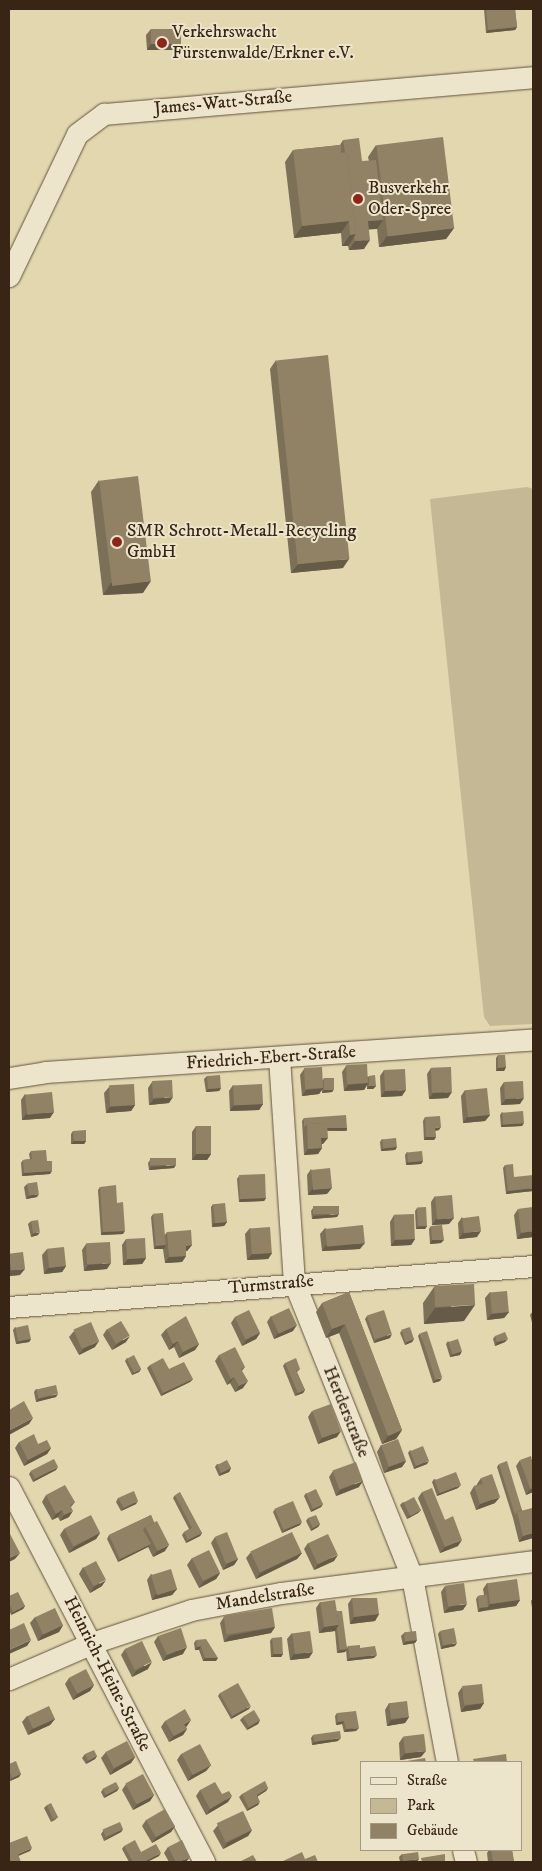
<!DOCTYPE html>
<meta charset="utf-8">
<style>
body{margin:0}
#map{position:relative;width:542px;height:1871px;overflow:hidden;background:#e2d7af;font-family:"IM FELL DW Pica",serif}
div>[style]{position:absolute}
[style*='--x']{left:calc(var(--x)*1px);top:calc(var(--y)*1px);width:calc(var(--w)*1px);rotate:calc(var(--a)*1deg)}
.green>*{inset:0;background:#c5b995}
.roads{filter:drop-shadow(0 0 1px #63523c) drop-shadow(0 0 1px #63523c)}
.minor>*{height:21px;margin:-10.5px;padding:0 10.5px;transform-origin:10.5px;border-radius:10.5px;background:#ece5cb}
.wall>*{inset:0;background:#7d7058}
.shaded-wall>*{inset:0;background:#665b47;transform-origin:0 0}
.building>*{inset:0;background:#918266;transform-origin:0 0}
.dots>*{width:14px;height:14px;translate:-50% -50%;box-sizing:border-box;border:2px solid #ece5cb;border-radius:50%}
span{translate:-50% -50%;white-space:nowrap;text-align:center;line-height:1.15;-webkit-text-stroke:4px #ece5cb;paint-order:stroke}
.poi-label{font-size:18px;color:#392516}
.left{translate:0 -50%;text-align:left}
.street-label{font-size:18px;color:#392516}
.frame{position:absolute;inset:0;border:10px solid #392516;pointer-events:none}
.legend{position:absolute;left:360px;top:1761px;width:162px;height:90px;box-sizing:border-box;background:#ece5cb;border:1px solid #a49883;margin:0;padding:6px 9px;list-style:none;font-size:15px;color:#392516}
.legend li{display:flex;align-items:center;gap:10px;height:25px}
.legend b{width:25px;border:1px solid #a49883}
</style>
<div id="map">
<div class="green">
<i style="clip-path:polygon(527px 487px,533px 489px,533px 1024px,490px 1026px,484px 1017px,430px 499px)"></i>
</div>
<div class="roads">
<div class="minor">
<i style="--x:9;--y:276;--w:157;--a:-64.4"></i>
<i style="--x:77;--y:134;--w:34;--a:-37"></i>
<i style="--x:104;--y:114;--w:431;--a:-4.9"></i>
<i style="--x:279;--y:1057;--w:225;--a:86.2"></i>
<i style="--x:294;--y:1282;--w:318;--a:68.2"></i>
<i style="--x:412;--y:1577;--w:188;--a:79.3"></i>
<i style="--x:9;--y:1078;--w:36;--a:-9"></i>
<i style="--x:45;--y:1072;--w:489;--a:-3.8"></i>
<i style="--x:9;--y:1307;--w:526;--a:-4.47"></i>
<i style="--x:9;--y:1487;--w:423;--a:62.5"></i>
<i style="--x:9;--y:1679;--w:90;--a:-23.4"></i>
<i style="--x:92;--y:1643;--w:104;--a:-18.4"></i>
<i style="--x:191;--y:1610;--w:92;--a:-10.7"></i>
<i style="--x:281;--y:1593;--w:254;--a:-7.2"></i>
<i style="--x:463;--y:1850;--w:12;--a:76"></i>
</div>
</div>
<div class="wall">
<i style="clip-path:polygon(484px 9px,515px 9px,517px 27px,515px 30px,486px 33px)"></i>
<i style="clip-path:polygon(151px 29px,181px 44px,177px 50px,147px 50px,146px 35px)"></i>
<i style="clip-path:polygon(343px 140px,362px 161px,369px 161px,368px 157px,376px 145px,454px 228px,446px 239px,379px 247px,377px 228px,369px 229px,364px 249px,349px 250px,348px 246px,342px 246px,341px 233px,294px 238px,285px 162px,293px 150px,340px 145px)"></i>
<i style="clip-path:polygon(276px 360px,343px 568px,291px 573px,270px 369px)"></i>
<i style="clip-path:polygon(99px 480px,143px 593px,103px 595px,91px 492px)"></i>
<i style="clip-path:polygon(498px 1055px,506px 1067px,504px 1071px,496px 1071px,496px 1058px)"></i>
<i style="clip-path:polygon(346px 1066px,368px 1077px,369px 1076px,376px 1086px,373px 1089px,367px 1089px,367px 1085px,364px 1090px,344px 1091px,342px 1072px)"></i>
<i style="clip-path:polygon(431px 1068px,448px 1098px,429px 1099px,427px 1074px)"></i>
<i style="clip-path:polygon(304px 1069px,323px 1080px,324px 1078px,334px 1089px,332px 1092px,322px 1093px,322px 1090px,319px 1094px,302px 1096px,300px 1075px)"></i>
<i style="clip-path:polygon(384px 1070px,402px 1096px,381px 1097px,380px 1076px)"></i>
<i style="clip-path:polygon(207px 1076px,221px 1088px,219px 1091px,206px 1092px,204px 1079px)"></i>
<i style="clip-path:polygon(152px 1082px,169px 1103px,149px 1105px,148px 1088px)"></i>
<i style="clip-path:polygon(504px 1082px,520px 1104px,501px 1105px,500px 1088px)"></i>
<i style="clip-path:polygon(233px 1085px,263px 1104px,259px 1110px,230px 1111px,229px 1091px)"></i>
<i style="clip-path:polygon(109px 1087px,135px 1105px,131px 1111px,106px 1113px,104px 1093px)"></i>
<i style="clip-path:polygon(465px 1090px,490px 1115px,485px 1121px,463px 1123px,461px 1096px)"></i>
<i style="clip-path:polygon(25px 1094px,50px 1118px,22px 1120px,21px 1100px)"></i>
<i style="clip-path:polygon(502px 1112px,522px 1126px,501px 1127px,500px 1115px)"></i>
<i style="clip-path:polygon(425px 1117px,439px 1130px,435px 1131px,436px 1137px,434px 1140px,424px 1140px,423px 1121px)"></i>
<i style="clip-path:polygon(304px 1118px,347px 1128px,345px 1131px,327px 1131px,323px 1144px,322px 1144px,322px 1148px,318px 1154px,304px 1155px,302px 1121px)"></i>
<i style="clip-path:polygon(196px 1126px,211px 1154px,207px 1160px,192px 1160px,192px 1132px)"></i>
<i style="clip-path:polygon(73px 1131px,86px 1141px,84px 1144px,71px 1144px,71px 1134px)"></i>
<i style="clip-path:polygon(382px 1139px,397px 1147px,395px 1150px,381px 1151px,380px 1142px)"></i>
<i style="clip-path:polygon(31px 1151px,47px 1161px,50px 1174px,22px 1176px,21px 1163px,23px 1160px,30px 1159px,29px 1154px)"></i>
<i style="clip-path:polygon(407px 1152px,423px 1161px,421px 1164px,406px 1165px,405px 1155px)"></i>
<i style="clip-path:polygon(150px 1160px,174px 1168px,149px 1170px,148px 1163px)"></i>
<i style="clip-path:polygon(505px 1165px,514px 1177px,533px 1191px,506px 1194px,503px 1168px)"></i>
<i style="clip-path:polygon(311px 1169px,327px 1194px,308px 1195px,307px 1175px)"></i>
<i style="clip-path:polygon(239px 1176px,266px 1198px,264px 1201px,239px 1202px,237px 1179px)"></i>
<i style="clip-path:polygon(27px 1184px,37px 1197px,26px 1199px,24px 1187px)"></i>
<i style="clip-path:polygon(100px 1187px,117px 1203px,123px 1234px,101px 1235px,98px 1190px)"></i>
<i style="clip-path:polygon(435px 1196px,449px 1224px,432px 1225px,431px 1202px)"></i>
<i style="clip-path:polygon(213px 1204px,227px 1222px,224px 1226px,212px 1227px,211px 1207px)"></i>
<i style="clip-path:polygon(313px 1208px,337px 1217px,312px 1219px,311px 1211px)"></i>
<i style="clip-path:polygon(417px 1208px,427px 1226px,425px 1229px,416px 1229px,415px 1211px)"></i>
<i style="clip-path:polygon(518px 1209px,533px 1237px,517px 1239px,514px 1215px)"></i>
<i style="clip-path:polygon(153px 1214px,165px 1235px,167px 1232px,192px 1245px,187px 1251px,186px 1251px,186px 1256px,182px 1262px,165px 1263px,163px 1249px,154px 1249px,151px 1217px)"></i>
<i style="clip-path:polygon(394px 1215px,415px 1239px,411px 1245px,391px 1246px,390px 1222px)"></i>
<i style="clip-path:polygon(462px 1217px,477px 1237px,459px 1239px,458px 1223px)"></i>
<i style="clip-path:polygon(31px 1221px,38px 1235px,31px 1237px,28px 1224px)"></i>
<i style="clip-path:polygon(431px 1226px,441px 1243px,430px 1244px,429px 1229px)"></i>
<i style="clip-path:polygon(250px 1228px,272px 1253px,268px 1259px,247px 1260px,245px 1234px)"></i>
<i style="clip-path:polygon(325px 1228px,360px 1249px,322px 1251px,320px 1234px)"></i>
<i style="clip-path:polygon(126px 1239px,146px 1258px,142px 1264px,123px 1265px,122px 1245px)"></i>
<i style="clip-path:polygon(86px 1244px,107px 1269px,84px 1271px,82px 1250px)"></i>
<i style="clip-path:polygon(47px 1249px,66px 1266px,62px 1272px,44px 1274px,42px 1255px)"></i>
<i style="clip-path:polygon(9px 1253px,20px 1275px,9px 1276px)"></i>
<i style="clip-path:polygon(434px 1287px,464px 1321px,424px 1324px,423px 1303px)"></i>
<i style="clip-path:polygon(349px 1292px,402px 1430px,396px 1439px,382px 1444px,339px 1333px,326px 1338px,316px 1312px,322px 1303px)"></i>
<i style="clip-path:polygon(490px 1292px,509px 1312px,504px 1318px,487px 1320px,485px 1298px)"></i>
<i style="clip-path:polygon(533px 1311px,533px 1326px,530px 1315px)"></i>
<i style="clip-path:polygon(271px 1316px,293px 1331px,274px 1339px,267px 1322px)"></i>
<i style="clip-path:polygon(367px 1316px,390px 1338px,374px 1343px,365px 1319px)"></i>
<i style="clip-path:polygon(235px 1317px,260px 1333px,256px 1339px,242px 1346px,231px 1323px)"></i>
<i style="clip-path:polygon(15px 1327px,31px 1339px,29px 1342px,16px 1344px,13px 1330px)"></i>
<i style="clip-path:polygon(107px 1329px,126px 1342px,112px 1350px,103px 1335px)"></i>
<i style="clip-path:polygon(166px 1329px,199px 1344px,195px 1350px,179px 1358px,174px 1347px,169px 1350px,161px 1335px)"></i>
<i style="clip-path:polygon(402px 1330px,414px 1339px,412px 1342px,405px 1345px,400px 1333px)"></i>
<i style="clip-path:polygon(74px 1331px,95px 1347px,79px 1355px,69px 1337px)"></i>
<i style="clip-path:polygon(420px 1333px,440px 1381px,433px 1383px,418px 1336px)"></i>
<i style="clip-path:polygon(495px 1336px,505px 1342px,495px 1346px,493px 1339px)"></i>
<i style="clip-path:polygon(448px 1341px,460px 1355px,450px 1357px,446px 1344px)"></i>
<i style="clip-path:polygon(219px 1355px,245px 1367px,242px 1371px,243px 1388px,235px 1392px,230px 1383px,227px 1385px,215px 1361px)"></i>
<i style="clip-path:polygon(127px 1358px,141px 1369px,139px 1372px,132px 1375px,125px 1361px)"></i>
<i style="clip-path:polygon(285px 1363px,300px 1369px,297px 1372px,305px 1390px,303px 1393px,295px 1396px,283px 1366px)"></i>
<i style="clip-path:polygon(150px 1365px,169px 1369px,193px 1379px,190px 1382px,161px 1396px,147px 1368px)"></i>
<i style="clip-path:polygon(36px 1389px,56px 1397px,36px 1402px,34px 1392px)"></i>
<i style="clip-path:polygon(312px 1411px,337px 1437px,318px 1444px,308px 1417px)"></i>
<i style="clip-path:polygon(19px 1442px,38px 1444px,51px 1448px,47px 1454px,24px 1466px,15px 1448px)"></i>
<i style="clip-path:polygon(381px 1445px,406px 1461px,402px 1467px,384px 1473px,377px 1452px)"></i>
<i style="clip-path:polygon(410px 1450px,427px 1464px,414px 1469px,408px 1453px)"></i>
<i style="clip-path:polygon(520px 1460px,533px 1492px,526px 1495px,516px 1466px)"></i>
<i style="clip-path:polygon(217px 1464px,231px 1468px,229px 1472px,219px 1476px,215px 1467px)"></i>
<i style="clip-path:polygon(499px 1464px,522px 1510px,533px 1538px,519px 1542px,513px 1518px,497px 1467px)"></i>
<i style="clip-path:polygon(56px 1470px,33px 1482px,29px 1474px,31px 1471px)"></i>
<i style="clip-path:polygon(333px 1471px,359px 1487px,336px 1496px,329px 1477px)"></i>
<i style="clip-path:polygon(481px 1478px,495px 1503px,476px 1510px,470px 1493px,474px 1486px,477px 1485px,477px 1484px)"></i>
<i style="clip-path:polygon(434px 1479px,458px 1488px,437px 1496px,432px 1482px)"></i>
<i style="clip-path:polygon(422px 1492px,445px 1520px,458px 1546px,440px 1553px,418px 1498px)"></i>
<i style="clip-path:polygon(306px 1493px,323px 1504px,321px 1507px,311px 1512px,304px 1496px)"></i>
<i style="clip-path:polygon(46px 1495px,75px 1502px,71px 1507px,69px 1517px,60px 1521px,58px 1517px,52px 1520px,42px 1502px)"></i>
<i style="clip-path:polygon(175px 1495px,202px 1533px,200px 1536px,186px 1543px,182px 1535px,184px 1532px,189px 1529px,173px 1498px)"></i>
<i style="clip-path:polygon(118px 1498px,136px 1504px,121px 1511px,116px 1502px)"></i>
<i style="clip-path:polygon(403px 1502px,421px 1510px,418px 1513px,407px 1519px,400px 1505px)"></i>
<i style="clip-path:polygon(275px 1509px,300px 1525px,282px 1533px,273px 1512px)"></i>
<i style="clip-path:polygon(151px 1515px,165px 1551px,153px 1557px,148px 1547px,118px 1562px,107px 1539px,109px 1535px)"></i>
<i style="clip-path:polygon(308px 1518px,320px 1524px,318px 1527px,311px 1531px,306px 1521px)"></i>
<i style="clip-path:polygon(64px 1529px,100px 1533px,96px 1539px,69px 1553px,60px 1535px)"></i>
<i style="clip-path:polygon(215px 1537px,238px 1559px,234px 1565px,223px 1570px,211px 1543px)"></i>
<i style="clip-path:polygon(308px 1543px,334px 1561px,314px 1570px,304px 1549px)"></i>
<i style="clip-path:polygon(251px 1552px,302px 1553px,297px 1559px,256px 1579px,246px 1558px)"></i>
<i style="clip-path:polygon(192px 1558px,220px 1573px,216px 1579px,199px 1588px,187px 1565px)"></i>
<i style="clip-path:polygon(83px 1567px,102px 1586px,90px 1593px,79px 1574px)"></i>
<i style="clip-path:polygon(151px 1574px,177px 1589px,172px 1595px,152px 1600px,147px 1580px)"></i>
<i style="clip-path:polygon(487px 1583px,520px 1600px,516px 1606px,478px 1612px,476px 1599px,478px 1596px,484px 1595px,483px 1589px)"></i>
<i style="clip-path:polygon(445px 1586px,463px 1610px,444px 1613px,441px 1592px)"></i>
<i style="clip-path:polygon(9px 1596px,25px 1606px,23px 1609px,11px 1615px,9px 1610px)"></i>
<i style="clip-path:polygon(352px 1598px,379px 1614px,375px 1621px,350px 1624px,348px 1604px)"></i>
<i style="clip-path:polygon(533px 1598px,533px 1614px,531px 1601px)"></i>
<i style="clip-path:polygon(320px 1602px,337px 1611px,347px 1648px,348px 1646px,360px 1648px,374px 1658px,347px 1661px,346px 1650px,345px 1652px,337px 1653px,335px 1631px,319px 1633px,316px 1608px)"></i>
<i style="clip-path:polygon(35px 1617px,63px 1625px,59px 1632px,38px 1641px,30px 1623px)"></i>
<i style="clip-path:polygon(224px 1617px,275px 1627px,271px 1633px,224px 1642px,220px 1623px)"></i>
<i style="clip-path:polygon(440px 1631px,455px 1646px,441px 1649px,438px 1634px)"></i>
<i style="clip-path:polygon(292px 1633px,309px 1658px,290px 1660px,287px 1639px)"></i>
<i style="clip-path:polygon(404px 1633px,417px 1640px,415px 1643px,403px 1645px,401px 1636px)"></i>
<i style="clip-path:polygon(158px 1636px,183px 1654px,163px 1661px,154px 1642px)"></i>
<i style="clip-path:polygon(272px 1638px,283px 1654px,281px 1657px,271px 1657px,270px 1641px)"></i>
<i style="clip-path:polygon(196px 1640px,216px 1661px,203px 1661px,199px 1650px,195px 1650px,194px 1643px)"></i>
<i style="clip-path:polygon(125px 1649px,148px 1669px,132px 1677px,121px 1655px)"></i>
<i style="clip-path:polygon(69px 1678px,94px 1685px,90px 1691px,73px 1700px,65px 1684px)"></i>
<i style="clip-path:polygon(462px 1687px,484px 1703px,480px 1709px,461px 1712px,458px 1693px)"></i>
<i style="clip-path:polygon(220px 1693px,249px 1709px,231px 1719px,218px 1696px)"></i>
<i style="clip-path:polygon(389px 1703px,409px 1717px,405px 1723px,387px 1726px,385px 1710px)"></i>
<i style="clip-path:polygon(337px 1713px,356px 1731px,344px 1732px,342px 1724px,336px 1725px,335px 1716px)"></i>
<i style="clip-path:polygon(27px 1716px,55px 1719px,50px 1725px,28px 1735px,22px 1722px)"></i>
<i style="clip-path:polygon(243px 1717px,260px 1720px,258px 1724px,247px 1730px,240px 1720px)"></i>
<i style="clip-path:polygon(165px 1721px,187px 1726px,186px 1727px,187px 1729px,183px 1735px,169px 1742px,161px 1727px)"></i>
<i style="clip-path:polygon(313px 1735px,338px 1741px,312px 1745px,311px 1738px)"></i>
<i style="clip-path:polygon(403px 1737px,421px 1757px,400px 1760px,399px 1743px)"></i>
<i style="clip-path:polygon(106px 1752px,135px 1757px,131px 1763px,110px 1775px,101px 1758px)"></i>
<i style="clip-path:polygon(85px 1754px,97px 1756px,95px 1759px,86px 1764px,82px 1758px)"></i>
<i style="clip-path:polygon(181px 1754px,211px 1765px,206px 1771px,188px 1781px,177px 1760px)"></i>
<i style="clip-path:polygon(9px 1764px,21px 1774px,19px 1777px,10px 1781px,9px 1778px)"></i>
<i style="clip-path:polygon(126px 1784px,154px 1795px,150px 1801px,133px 1810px,122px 1790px)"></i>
<i style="clip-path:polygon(119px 1788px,117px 1791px,104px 1798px,101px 1792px,103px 1789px)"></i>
<i style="clip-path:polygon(268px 1788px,266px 1791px,258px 1796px,258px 1805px,247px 1811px,239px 1797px,242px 1794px)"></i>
<i style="clip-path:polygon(200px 1790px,222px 1794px,228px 1802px,206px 1815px,196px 1796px)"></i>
<i style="clip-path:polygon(47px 1805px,58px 1817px,55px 1820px,51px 1822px,44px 1808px)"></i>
<i style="clip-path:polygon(146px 1820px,175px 1826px,171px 1832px,152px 1843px,142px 1826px)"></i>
<i style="clip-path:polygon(218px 1825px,252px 1830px,248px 1836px,223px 1849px,213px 1831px)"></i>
<i style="clip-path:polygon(123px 1829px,121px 1832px,104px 1841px,101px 1834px,103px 1831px)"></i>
<i style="clip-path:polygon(124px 1846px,141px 1852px,159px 1856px,147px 1862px,129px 1862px,122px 1849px)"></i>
<i style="clip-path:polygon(168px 1847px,186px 1862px,169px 1862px,164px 1853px)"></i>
<i style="clip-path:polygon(489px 1850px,512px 1850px,514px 1862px,488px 1862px,487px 1853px)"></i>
<i style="clip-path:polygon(402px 1854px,417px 1862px,400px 1862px,399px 1857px)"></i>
</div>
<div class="shaded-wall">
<i style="clip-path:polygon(517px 27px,515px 30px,486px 33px,488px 30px)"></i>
<i style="clip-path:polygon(151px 44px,181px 44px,177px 50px,147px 50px)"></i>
<i style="clip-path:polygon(383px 220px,377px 229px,361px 230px,368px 221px)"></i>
<i style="clip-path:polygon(349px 221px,341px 233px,294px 238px,302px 226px)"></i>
<i style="clip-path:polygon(454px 228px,446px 239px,379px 247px,387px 236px)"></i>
<i style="clip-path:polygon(356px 234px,348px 246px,342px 246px,350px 235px)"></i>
<i style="clip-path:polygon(370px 240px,364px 249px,349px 250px,355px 241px)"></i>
<i style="clip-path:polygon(349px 559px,343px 568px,291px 573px,298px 564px)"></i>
<i style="clip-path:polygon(151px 581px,143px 593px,103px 595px,111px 583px)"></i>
<i style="clip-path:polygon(506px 1067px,504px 1071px,496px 1071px,498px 1068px)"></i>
<i style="clip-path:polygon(368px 1083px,364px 1090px,344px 1091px,348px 1085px)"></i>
<i style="clip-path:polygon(369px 1086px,376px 1086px,373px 1089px,367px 1089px)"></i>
<i style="clip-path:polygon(221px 1088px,219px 1091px,206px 1092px,208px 1089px)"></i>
<i style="clip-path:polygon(323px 1088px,319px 1094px,302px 1096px,306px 1090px)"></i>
<i style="clip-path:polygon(334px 1089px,332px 1092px,322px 1093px,324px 1090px)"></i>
<i style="clip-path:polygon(406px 1090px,402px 1096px,381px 1097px,385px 1091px)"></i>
<i style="clip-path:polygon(452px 1092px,448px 1098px,429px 1099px,433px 1093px)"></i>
<i style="clip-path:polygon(173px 1097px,169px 1103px,149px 1105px,154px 1099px)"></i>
<i style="clip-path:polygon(524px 1098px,520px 1104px,501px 1105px,506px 1099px)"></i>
<i style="clip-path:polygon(263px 1104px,259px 1110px,230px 1111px,234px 1105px)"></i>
<i style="clip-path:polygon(135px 1105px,131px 1111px,106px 1113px,110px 1107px)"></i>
<i style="clip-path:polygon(54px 1112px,50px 1118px,22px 1120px,26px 1114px)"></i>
<i style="clip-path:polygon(490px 1115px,485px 1121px,463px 1123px,467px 1117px)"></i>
<i style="clip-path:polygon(524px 1123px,522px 1126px,501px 1127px,503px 1124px)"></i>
<i style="left:307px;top:1127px;width:40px;height:3px;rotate:1deg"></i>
<i style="clip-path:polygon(441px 1127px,439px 1130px,433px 1131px,435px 1128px)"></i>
<i style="clip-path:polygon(426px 1137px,436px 1137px,434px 1140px,424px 1140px)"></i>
<i style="clip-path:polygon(321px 1138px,328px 1138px,323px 1144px,317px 1144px)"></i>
<i style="clip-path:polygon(74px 1141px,86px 1141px,84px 1144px,71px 1144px)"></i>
<i style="clip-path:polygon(397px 1147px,395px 1150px,381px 1151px,383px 1148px)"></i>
<i style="clip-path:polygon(322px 1148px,318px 1154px,304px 1155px,308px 1149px)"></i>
<i style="clip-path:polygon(196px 1154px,211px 1154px,207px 1160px,192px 1160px)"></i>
<i style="clip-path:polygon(423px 1161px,421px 1164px,406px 1165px,408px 1162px)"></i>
<i style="clip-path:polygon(176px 1165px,174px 1168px,149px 1170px,151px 1167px)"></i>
<i style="clip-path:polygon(52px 1171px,50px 1174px,22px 1176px,24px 1173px)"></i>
<i style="clip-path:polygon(332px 1188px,327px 1194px,308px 1195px,312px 1189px)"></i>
<i style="clip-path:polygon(533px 1188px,533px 1191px,506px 1194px,508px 1191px)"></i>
<i style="clip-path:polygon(39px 1194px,37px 1197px,26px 1199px,29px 1196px)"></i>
<i style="clip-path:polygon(266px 1198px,264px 1201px,239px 1202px,241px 1199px)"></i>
<i style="clip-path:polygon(339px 1214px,337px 1217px,312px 1219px,314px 1216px)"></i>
<i style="clip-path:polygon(454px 1218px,449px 1224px,432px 1225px,436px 1219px)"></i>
<i style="clip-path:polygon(227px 1222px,224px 1226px,212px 1227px,214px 1223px)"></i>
<i style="clip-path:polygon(418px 1226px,427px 1226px,425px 1229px,416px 1229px)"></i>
<i style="clip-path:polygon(125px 1231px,123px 1234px,101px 1235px,103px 1232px)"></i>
<i style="clip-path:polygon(481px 1231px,477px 1237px,459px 1239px,463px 1233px)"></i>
<i style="clip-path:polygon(533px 1231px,533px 1237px,517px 1239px,521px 1233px)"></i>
<i style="clip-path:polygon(40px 1232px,38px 1235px,31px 1237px,33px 1234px)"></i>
<i style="clip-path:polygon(415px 1239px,411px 1245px,391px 1246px,395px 1240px)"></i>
<i style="clip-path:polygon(432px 1240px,444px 1240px,441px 1243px,430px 1244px)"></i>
<i style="clip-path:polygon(365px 1243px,360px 1249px,322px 1251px,326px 1245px)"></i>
<i style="clip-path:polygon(166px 1245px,164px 1249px,154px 1249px,156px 1246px)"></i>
<i style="clip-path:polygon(192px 1245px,187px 1251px,182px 1252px,186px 1246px)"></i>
<i style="clip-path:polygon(272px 1253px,268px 1259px,247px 1260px,252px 1254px)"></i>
<i style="clip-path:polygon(186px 1256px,182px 1262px,165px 1263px,169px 1257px)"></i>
<i style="clip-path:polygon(146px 1258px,142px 1264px,123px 1265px,128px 1259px)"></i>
<i style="clip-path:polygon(111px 1263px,107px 1269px,84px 1271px,88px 1265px)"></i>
<i style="clip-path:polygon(66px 1266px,62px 1272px,44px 1274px,48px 1268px)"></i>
<i style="clip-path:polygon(25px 1269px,20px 1275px,9px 1276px,9px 1273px,10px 1270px)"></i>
<i style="clip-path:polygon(475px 1305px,464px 1321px,424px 1324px,435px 1308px)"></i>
<i style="clip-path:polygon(509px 1312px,504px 1318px,487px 1320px,491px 1314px)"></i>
<i style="clip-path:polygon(345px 1324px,339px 1333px,326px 1338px,332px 1329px)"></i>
<i style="clip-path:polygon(297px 1325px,293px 1331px,274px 1339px,278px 1333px)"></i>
<i style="clip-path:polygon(260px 1333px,256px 1339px,242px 1346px,246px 1340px)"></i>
<i style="clip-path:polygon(392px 1334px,390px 1338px,374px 1343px,376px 1340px)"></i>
<i style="clip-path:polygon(130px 1336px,126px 1342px,112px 1350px,117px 1344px)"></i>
<i style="clip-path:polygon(31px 1339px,29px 1342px,16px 1344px,18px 1341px)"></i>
<i style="clip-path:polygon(414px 1339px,412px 1342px,405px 1345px,407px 1342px)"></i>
<i style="clip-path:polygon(508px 1339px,505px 1342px,495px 1346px,497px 1342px)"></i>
<i style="clip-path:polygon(99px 1341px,95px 1347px,79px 1355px,83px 1349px)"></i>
<i style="clip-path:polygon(178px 1341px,174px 1347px,169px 1350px,173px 1344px)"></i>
<i style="clip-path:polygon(199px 1344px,195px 1350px,179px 1358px,183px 1352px)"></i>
<i style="clip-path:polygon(462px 1351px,460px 1355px,450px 1357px,452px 1354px)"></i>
<i style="clip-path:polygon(141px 1369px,139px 1372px,132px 1375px,134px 1372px)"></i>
<i style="clip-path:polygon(234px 1377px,230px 1383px,227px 1385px,231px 1379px)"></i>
<i style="clip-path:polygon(442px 1378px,440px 1381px,433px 1383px,435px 1380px)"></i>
<i style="clip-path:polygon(193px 1379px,190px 1382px,161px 1396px,163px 1393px)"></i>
<i style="clip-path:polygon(248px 1381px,243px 1388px,235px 1392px,239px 1386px)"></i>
<i style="clip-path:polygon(305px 1390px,303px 1393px,295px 1396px,298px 1393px)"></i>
<i style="clip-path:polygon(58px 1394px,56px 1397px,36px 1402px,38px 1399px)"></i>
<i style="clip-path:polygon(33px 1418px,29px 1424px,9px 1435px,9px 1432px,10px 1430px)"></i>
<i style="clip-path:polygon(402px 1430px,396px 1439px,382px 1444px,388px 1436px)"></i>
<i style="clip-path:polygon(341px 1431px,337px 1437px,318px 1444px,322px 1438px)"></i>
<i style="clip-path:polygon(51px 1448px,47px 1454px,24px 1466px,28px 1460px)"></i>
<i style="clip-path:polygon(406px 1461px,402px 1467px,384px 1473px,389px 1467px)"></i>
<i style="clip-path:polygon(429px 1461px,427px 1464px,414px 1469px,416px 1466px)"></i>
<i style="clip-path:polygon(58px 1467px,56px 1470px,33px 1482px,35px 1479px)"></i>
<i style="clip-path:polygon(231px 1468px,229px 1472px,219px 1476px,221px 1473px)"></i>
<i style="clip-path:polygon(363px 1481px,359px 1487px,336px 1496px,340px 1490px)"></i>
<i style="clip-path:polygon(461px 1485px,458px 1488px,437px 1496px,439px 1493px)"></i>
<i style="clip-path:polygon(533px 1488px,533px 1492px,526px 1495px,530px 1489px)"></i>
<i style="clip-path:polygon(500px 1497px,495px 1503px,476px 1510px,480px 1504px)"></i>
<i style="clip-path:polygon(138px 1501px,136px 1504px,121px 1511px,124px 1508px)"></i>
<i style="clip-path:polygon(323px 1504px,321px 1507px,311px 1512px,313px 1509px)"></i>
<i style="clip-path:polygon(62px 1510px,58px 1517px,52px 1520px,56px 1514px)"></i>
<i style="clip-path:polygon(421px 1510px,418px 1513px,407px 1519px,409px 1516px)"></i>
<i style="clip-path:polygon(73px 1511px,69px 1517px,60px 1521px,64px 1515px)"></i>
<i style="clip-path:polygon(302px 1522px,300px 1525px,282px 1533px,285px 1530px)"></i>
<i style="clip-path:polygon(320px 1524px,318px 1527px,311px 1531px,313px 1528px)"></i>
<i style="clip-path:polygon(100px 1533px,96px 1539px,69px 1553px,74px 1547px)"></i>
<i style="clip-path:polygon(202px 1533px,200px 1536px,186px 1543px,188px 1540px)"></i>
<i style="clip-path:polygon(533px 1533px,533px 1538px,519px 1542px,523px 1536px)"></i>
<i style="clip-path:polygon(462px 1540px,458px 1546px,440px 1553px,445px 1547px)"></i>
<i style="clip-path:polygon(151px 1544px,148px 1547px,118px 1562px,120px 1559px)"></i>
<i style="clip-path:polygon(169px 1545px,165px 1551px,153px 1557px,157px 1551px)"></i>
<i style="clip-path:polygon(20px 1553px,15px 1559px,9px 1562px,9px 1558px)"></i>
<i style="clip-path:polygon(302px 1553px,297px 1559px,256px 1579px,260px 1573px)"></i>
<i style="clip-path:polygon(338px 1555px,334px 1561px,314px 1570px,318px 1564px)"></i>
<i style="clip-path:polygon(238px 1559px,234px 1565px,223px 1570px,227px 1564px)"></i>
<i style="clip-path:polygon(220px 1573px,216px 1579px,199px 1588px,203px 1582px)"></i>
<i style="clip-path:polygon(106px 1580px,102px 1586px,90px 1593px,94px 1587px)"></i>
<i style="clip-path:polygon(177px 1589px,172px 1595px,152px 1600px,156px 1594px)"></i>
<i style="clip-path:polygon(520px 1600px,516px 1606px,486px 1610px,490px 1604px)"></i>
<i style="clip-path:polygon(467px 1604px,463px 1610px,444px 1613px,449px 1607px)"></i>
<i style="clip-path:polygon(25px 1606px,23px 1609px,11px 1615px,13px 1612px)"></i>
<i style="clip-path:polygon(488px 1607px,486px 1610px,478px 1612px,480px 1608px)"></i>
<i style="clip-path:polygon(379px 1614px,375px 1621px,350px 1624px,354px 1617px)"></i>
<i style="clip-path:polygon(63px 1625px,59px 1632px,38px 1641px,42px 1635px)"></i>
<i style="clip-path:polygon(339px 1625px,335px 1631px,319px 1633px,324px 1627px)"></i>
<i style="clip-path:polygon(275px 1627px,271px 1633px,224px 1642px,229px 1636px)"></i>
<i style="clip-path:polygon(31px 1640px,27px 1646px,9px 1654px,9px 1650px)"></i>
<i style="clip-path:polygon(417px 1640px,415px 1643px,403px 1645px,405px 1642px)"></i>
<i style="clip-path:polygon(457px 1643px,455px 1646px,441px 1649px,443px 1646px)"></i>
<i style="clip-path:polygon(201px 1646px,199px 1650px,195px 1650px,197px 1647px)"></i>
<i style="clip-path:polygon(187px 1647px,183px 1654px,163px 1661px,167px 1655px)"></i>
<i style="clip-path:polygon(347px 1649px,345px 1652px,337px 1653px,340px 1650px)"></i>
<i style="clip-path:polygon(313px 1652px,309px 1658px,290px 1660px,294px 1654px)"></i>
<i style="clip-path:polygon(274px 1654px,283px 1654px,281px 1657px,271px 1657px)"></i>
<i style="clip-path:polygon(377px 1655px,374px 1658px,347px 1661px,350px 1658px)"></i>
<i style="clip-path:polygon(205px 1658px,218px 1658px,216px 1661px,203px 1661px)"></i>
<i style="clip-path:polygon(152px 1662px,148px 1669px,132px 1677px,136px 1671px)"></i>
<i style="clip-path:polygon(94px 1685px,90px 1691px,73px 1700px,77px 1694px)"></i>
<i style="clip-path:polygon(484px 1703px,480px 1709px,461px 1712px,465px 1706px)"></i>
<i style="clip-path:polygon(251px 1706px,249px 1709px,231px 1719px,233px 1716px)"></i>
<i style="clip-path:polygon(409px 1717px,405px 1723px,387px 1726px,391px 1720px)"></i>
<i style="clip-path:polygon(55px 1719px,50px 1725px,28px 1735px,32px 1729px)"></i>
<i style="clip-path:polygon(191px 1720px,187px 1726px,180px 1730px,184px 1724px)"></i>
<i style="clip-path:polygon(260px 1720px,258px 1724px,247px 1730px,249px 1727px)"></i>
<i style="clip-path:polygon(344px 1721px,342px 1724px,336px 1725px,338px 1722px)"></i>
<i style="clip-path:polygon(359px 1728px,356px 1731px,344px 1732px,346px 1729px)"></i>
<i style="clip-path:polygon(187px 1729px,183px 1735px,169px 1742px,174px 1736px)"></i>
<i style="clip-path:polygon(341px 1738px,338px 1741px,312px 1745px,314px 1742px)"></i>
<i style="clip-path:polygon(426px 1751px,421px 1757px,400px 1760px,405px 1753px)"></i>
<i style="clip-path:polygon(97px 1756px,95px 1759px,86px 1764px,88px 1761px)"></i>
<i style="clip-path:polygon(135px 1757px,131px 1763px,110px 1775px,114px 1769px)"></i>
<i style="clip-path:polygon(211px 1765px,206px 1771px,188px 1781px,192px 1775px)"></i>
<i style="clip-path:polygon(21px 1774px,19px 1777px,10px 1781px,12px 1778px)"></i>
<i style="clip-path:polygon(119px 1788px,117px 1791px,104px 1798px,106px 1795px)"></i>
<i style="clip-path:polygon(268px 1788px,266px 1791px,255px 1798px,257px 1795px)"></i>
<i style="clip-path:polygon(154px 1795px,150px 1801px,133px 1810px,137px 1804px)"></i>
<i style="clip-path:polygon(232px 1796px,228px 1802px,206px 1815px,210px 1809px)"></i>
<i style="clip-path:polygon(260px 1802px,258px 1805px,247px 1811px,249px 1808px)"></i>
<i style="clip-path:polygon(175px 1826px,171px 1832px,152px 1843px,156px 1837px)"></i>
<i style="clip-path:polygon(123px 1829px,121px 1832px,104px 1841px,107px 1838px)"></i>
<i style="clip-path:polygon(252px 1830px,248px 1836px,223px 1849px,227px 1843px)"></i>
<i style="clip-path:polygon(32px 1848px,30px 1851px,16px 1857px,18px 1854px)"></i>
<i style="clip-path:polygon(161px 1853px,159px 1856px,147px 1862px,144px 1862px)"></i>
<i style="clip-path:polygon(190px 1857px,186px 1862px,179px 1862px)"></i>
<i style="clip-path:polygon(419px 1859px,417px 1862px,402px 1862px,403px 1861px)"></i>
</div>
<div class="building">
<i style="clip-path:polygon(486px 9px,515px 9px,517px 27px,488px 30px)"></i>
<i style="left:151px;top:29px;width:30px;height:15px"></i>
<i style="left:443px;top:137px;width:92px;height:67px;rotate:83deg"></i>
<i style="clip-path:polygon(359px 138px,362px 161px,376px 160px,383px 220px,368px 221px,370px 240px,355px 241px,354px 237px,356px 234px,347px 152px,345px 152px,343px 140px)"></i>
<i style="clip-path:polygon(341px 145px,341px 153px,347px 152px,356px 234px,350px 235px,349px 221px,302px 226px,293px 150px)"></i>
<i style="left:328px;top:355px;width:205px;height:52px;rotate:84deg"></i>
<i style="left:138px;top:476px;width:106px;height:39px;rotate:83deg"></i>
<i style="clip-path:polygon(498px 1055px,505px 1055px,506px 1067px,498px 1068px)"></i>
<i style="left:367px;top:1064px;width:19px;height:21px;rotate:87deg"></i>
<i style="left:322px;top:1067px;width:21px;height:18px;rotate:87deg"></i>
<i style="left:451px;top:1067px;width:25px;height:20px;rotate:88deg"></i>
<i style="left:405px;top:1069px;width:21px;height:21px;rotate:87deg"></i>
<i style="left:220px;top:1075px;width:13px;height:13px;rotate:86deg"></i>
<i style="clip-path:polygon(375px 1075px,376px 1086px,369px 1086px,369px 1076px)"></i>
<i style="left:324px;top:1078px;width:10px;height:12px"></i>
<i style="left:172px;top:1080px;width:17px;height:20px;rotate:87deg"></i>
<i style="left:523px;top:1081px;width:17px;height:19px;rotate:87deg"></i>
<i style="left:134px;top:1084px;width:21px;height:25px;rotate:87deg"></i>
<i style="left:262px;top:1084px;width:20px;height:29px;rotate:87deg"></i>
<i style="left:487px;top:1088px;width:27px;height:22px;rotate:84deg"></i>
<i style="left:52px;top:1092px;width:20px;height:27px;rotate:84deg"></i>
<i style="left:523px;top:1111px;width:12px;height:21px;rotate:85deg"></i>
<i style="clip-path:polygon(346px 1115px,347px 1128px,327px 1128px,327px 1123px,307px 1124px,304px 1127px,304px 1118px)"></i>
<i style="clip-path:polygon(440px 1116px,441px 1127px,435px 1128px,436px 1137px,426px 1137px,425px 1117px)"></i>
<i style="clip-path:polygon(327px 1123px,328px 1138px,321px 1138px,322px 1148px,308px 1149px,307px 1124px)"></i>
<i style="left:196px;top:1126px;width:15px;height:28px"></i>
<i style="clip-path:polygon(86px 1130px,86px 1141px,74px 1141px,73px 1131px)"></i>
<i style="left:396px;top:1138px;width:9px;height:14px;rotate:84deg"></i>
<i style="clip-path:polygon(46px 1150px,47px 1161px,52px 1161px,52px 1171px,24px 1173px,23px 1160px,32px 1159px,31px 1151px)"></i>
<i style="left:422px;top:1151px;width:10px;height:15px;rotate:84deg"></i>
<i style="left:176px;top:1158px;width:7px;height:26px;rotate:90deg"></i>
<i style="clip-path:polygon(513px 1164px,514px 1177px,533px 1175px,533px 1188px,508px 1191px,505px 1165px)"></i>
<i style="left:330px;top:1168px;width:20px;height:19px;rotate:84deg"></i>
<i style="left:265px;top:1174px;width:24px;height:26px;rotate:88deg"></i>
<i style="left:37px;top:1182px;width:12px;height:10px;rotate:81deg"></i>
<i style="clip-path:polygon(116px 1185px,117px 1203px,123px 1202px,125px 1231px,103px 1232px,100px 1187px)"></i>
<i style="left:452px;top:1195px;width:23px;height:17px;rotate:85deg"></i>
<i style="left:225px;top:1203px;width:19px;height:12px;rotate:84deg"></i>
<i style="left:339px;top:1206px;width:8px;height:26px;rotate:90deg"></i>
<i style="left:426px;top:1207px;width:19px;height:9px;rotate:87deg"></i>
<i style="clip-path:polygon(533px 1207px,533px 1231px,521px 1233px,518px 1209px)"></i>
<i style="left:163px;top:1213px;width:32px;height:10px;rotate:85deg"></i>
<i style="left:414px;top:1214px;width:25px;height:20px;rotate:88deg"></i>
<i style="left:479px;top:1216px;width:15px;height:17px;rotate:82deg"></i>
<i style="left:38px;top:1220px;width:12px;height:7px;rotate:81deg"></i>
<i style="left:363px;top:1225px;width:18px;height:38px;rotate:84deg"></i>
<i style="clip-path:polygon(442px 1225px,444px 1240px,432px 1240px,431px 1226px)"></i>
<i style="left:270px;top:1227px;width:26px;height:20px;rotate:86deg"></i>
<i style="clip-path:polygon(191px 1230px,192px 1245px,186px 1246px,186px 1256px,169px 1257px,167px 1232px)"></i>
<i style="left:145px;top:1238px;width:20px;height:19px;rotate:87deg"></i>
<i style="left:110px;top:1242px;width:21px;height:24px;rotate:87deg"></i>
<i style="left:64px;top:1247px;width:19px;height:17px;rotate:84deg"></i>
<i style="left:23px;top:1252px;width:17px;height:14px;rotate:83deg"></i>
<i style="left:474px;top:1284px;width:21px;height:40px;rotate:87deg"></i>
<i style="left:507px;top:1291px;width:21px;height:17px;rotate:85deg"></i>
<i style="clip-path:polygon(349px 1292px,402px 1430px,388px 1436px,345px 1324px,332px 1329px,322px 1303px)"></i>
<i style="left:289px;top:1308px;width:19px;height:20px;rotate:65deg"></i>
<i style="left:249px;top:1310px;width:25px;height:16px;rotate:64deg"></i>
<i style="left:384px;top:1310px;width:25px;height:18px;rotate:72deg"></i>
<i style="clip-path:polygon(186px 1316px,199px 1344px,183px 1352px,178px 1341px,173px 1344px,166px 1329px)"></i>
<i style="left:121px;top:1321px;width:17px;height:16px;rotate:59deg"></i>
<i style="left:91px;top:1322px;width:21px;height:19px;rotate:67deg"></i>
<i style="left:28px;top:1325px;width:14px;height:13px;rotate:78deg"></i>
<i style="left:410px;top:1327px;width:13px;height:9px;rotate:72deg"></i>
<i style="left:427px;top:1331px;width:49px;height:7px;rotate:72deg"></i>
<i style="clip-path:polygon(505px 1332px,508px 1339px,497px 1342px,495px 1336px)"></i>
<i style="left:458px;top:1339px;width:13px;height:10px;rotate:72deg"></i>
<i style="clip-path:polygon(235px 1347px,245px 1367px,241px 1369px,248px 1381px,239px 1386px,234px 1377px,231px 1379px,219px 1355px)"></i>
<i style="left:134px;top:1355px;width:16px;height:8px;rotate:63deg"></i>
<i style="clip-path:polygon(163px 1358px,169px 1369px,184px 1362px,193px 1379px,163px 1393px,150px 1365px)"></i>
<i style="clip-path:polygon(296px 1358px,300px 1369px,296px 1371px,305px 1390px,298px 1393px,285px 1363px)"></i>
<i style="left:56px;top:1385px;width:9px;height:20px;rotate:77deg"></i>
<i style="clip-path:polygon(24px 1401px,33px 1418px,10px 1430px,9px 1427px,9px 1410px)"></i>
<i style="left:331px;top:1404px;width:29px;height:20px;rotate:70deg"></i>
<i style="clip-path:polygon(34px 1434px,38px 1444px,47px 1440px,51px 1448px,28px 1460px,19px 1442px)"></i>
<i style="left:398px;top:1439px;width:23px;height:18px;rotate:70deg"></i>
<i style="left:423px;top:1446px;width:16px;height:14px;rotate:68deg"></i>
<i style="clip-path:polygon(531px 1456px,533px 1464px,533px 1488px,530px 1489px,520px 1460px)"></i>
<i style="left:54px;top:1459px;width:9px;height:26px;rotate:63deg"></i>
<i style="left:227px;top:1460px;width:9px;height:11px;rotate:63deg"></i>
<i style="clip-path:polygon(507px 1461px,522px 1510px,517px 1512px,515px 1515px,499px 1464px)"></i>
<i style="left:356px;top:1462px;width:20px;height:25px;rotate:70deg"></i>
<i style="left:456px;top:1472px;width:14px;height:23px;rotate:69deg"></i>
<i style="clip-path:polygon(492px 1474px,500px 1497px,480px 1504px,474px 1486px,483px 1484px,481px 1478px)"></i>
<i style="clip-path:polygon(65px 1485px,75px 1502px,70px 1505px,73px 1511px,64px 1515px,62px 1510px,56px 1514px,46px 1495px)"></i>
<i style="clip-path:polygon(432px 1488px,445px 1520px,453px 1516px,462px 1540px,445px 1547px,422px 1492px)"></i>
<i style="left:316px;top:1489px;width:17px;height:11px;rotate:65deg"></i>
<i style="clip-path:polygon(134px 1491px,138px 1501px,124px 1508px,118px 1498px)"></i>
<i style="clip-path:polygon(180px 1492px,202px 1533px,188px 1540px,184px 1532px,192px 1528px,175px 1495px)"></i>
<i style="left:414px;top:1497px;width:15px;height:12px;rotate:62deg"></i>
<i style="left:293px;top:1501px;width:23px;height:20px;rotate:67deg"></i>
<i style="clip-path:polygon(532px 1508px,533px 1514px,533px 1533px,523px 1536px,517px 1512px)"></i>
<i style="left:91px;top:1515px;width:20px;height:30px;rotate:63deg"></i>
<i style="clip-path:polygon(151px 1515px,154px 1522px,145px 1527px,143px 1530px,151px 1544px,120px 1559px,109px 1535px)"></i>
<i style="clip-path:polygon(316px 1515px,320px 1524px,313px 1528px,308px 1518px)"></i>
<i style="left:157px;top:1521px;width:27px;height:13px;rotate:63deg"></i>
<i style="clip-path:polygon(9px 1532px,20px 1553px,9px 1558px)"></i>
<i style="left:227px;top:1532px;width:29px;height:13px;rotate:68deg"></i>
<i style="left:292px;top:1532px;width:23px;height:46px;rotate:65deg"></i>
<i style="left:328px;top:1534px;width:23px;height:22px;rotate:65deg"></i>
<i style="left:209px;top:1550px;width:25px;height:19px;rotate:64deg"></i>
<i style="left:96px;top:1561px;width:21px;height:14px;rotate:62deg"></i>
<i style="left:171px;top:1569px;width:21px;height:21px;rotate:73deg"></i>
<i style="left:517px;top:1579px;width:21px;height:30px;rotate:82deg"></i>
<i style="left:464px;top:1583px;width:21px;height:19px;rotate:82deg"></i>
<i style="clip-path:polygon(18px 1592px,25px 1606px,13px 1612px,9px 1603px,9px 1596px)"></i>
<i style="left:487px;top:1595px;width:12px;height:9px;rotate:85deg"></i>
<i style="clip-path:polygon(352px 1598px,377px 1598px,379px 1614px,354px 1617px)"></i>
<i style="left:335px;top:1600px;width:25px;height:15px;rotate:81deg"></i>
<i style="left:55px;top:1608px;width:19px;height:22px;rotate:65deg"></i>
<i style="left:272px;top:1608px;width:19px;height:49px;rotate:81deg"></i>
<i style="clip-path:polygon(337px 1611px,342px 1611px,347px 1649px,340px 1650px,337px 1628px,339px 1625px)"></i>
<i style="clip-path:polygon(24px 1623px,31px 1640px,9px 1650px,9px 1630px)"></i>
<i style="clip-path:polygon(181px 1628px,187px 1647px,167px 1655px,158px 1636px)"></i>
<i style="left:454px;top:1628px;width:15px;height:14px;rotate:79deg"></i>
<i style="left:310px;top:1631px;width:21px;height:18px;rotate:82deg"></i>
<i style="left:416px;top:1631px;width:9px;height:12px;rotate:84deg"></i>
<i style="clip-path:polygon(282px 1637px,283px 1654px,274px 1654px,272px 1638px)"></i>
<i style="clip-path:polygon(206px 1639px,218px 1658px,205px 1658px,201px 1646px,197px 1647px,196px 1640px)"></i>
<i style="left:142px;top:1641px;width:23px;height:19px;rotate:65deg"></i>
<i style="clip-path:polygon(360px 1645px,360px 1648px,375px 1646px,377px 1655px,350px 1658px,348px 1646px)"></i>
<i style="left:86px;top:1669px;width:18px;height:19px;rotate:63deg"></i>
<i style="left:238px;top:1683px;width:26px;height:21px;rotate:61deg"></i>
<i style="left:482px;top:1684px;width:19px;height:20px;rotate:84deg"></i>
<i style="left:407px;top:1701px;width:16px;height:18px;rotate:83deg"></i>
<i style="left:49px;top:1706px;width:14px;height:24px;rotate:65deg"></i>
<i style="clip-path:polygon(185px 1709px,191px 1720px,184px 1724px,187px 1729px,174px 1736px,165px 1721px)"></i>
<i style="left:254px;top:1710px;width:12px;height:13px;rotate:59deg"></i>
<i style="clip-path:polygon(356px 1711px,359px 1728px,346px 1729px,344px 1721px,338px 1722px,337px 1713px)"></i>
<i style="left:340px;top:1731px;width:7px;height:27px;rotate:82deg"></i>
<i style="left:424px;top:1734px;width:17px;height:21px;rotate:83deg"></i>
<i style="left:127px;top:1741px;width:18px;height:24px;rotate:63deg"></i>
<i style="left:200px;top:1744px;width:24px;height:21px;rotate:62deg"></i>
<i style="clip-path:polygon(94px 1750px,97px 1756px,88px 1761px,85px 1754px)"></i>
<i style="clip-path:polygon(506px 1754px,507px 1762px,474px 1762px,473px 1759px)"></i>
<i style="clip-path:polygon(425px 1758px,426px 1762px,407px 1762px,407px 1761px)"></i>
<i style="clip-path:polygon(16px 1761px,21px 1774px,12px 1778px,9px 1770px,9px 1764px)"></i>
<i style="left:143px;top:1774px;width:24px;height:20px;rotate:62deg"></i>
<i style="clip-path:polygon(265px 1781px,268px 1788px,257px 1795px,260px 1802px,249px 1808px,242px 1794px)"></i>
<i style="left:116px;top:1782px;width:7px;height:15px;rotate:63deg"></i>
<i style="clip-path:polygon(215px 1782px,222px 1794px,229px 1791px,232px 1796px,210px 1809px,200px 1790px)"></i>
<i style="clip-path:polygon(51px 1803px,58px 1817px,53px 1819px,47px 1805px)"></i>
<i style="left:165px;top:1809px;width:20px;height:22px;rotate:60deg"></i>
<i style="left:243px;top:1811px;width:21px;height:29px;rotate:65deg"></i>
<i style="left:120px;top:1822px;width:8px;height:19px;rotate:67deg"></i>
<i style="clip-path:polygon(27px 1836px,32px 1848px,18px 1854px,21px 1862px,9px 1862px,9px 1843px)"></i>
<i style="clip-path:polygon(135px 1840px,141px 1852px,156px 1844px,161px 1853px,144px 1862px,139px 1862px,139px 1861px,136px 1862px,133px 1862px,124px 1846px)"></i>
<i style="clip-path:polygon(182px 1840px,190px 1857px,179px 1862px,176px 1862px,168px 1847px)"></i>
<i style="clip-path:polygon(491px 1850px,512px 1850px,514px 1862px,493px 1862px)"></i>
<i style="clip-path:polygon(302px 1852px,305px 1859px,315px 1855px,318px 1862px,281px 1862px)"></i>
<i style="left:418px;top:1852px;width:7px;height:16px;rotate:82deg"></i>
<i style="clip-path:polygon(445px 1854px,445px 1862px,422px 1862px,421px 1858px)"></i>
<i style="clip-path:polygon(253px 1855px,257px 1862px,239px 1862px)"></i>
</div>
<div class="dots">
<i style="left:162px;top:43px;background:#8f2418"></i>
<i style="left:358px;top:199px;background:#8f2418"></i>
<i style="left:117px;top:542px;background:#8f2418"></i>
</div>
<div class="poi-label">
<span class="left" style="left:172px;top:43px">Verkehrswacht<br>Fürstenwalde/Erkner e.V.</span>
<span class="left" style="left:368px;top:199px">Busverkehr<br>Oder-Spree</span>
<span class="left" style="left:127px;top:542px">SMR Schrott-Metall-Recycling<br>GmbH</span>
</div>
<div class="street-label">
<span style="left:223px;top:103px;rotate:-5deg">James-Watt-Straße</span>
<span style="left:271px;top:1058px;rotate:-4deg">Friedrich-Ebert-Straße</span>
<span style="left:271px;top:1285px;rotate:-5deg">Turmstraße</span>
<span style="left:346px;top:1412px;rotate:68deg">Herderstraße</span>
<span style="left:265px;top:1597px;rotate:-9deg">Mandelstraße</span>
<span style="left:107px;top:1674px;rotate:63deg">Heinrich-Heine-Straße</span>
</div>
<div class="frame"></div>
<ul class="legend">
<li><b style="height:6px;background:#ece5cb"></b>Straße</li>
<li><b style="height:14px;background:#c5b995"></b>Park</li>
<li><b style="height:14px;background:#918266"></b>Gebäude</li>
</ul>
</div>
